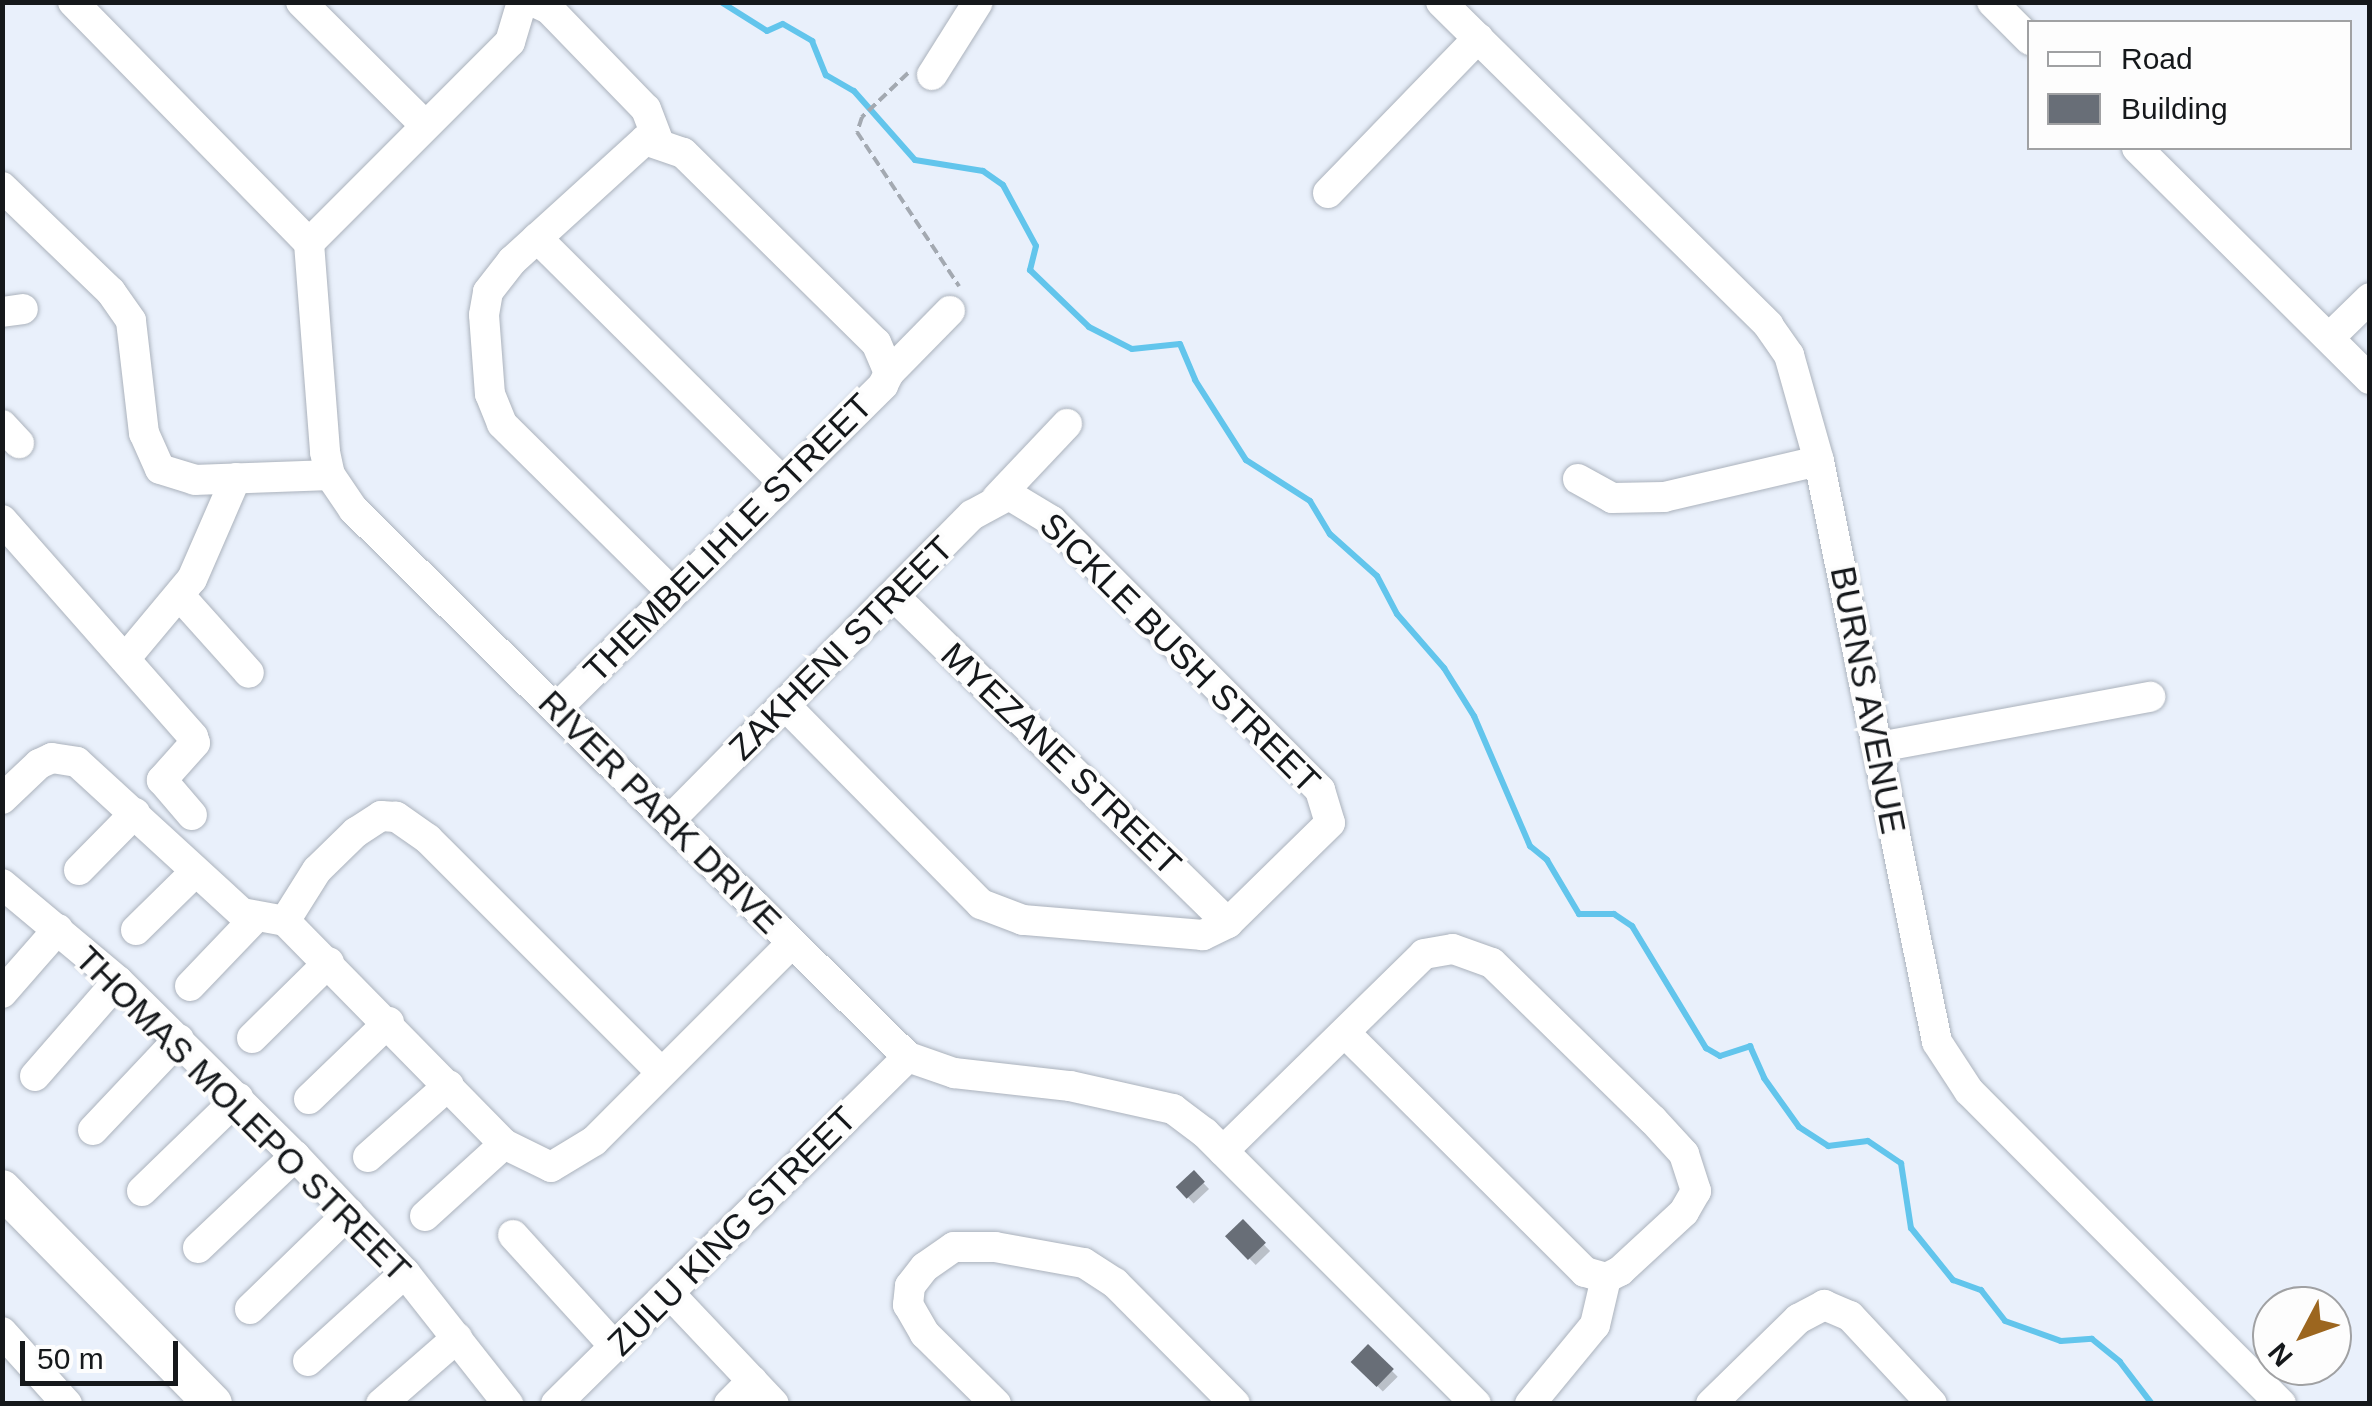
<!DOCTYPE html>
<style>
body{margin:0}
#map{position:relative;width:2372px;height:1406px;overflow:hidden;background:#e9f0fb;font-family:Helvetica,sans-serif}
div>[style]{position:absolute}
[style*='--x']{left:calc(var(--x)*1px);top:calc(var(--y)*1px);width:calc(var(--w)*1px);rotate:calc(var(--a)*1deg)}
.shadow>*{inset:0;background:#0003;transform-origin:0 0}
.stream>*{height:6px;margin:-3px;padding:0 3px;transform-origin:3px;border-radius:3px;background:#62c5ec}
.building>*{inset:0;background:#686e77;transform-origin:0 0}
.path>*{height:4px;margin-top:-2px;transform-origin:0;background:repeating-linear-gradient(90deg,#a3a9b1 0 10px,transparent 0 15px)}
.roads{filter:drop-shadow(0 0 2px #abb2bc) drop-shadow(0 0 2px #abb2bc)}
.minor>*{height:30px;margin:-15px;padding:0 15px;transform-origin:15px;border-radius:15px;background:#fff}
.major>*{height:38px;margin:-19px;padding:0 19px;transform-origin:19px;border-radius:19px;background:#fff}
span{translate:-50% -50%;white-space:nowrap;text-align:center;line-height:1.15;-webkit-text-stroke:8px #fdfdfd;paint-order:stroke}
.street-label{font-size:35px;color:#15181b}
.frame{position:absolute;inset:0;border:5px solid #15181b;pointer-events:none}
.legend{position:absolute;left:2027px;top:20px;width:325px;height:130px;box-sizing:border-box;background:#fdfdfd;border:2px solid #a0a1a3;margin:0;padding:12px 18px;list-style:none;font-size:30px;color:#15181b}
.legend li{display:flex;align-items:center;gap:20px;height:50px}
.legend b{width:50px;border:2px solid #a0a1a3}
.north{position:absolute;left:2252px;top:1286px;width:100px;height:100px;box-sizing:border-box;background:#fdfdfd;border:2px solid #a0a1a3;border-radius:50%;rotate:229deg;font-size:28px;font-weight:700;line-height:40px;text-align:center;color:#15181b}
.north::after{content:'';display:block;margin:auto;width:35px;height:45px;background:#9c661f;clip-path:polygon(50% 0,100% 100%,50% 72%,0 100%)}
.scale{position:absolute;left:20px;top:1341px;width:158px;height:45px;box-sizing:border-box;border:5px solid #15181b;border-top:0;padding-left:12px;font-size:30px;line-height:35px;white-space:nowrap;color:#15181b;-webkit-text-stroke:8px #fdfdfd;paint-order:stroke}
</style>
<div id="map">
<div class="shadow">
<i style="left:1194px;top:1173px;width:22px;height:21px;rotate:47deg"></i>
<i style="left:1243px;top:1223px;width:39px;height:20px;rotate:46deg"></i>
<i style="left:1368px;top:1347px;width:42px;height:21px;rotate:45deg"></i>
</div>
<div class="stream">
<i style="--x:721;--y:2;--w:54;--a:32.2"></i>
<i style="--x:767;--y:31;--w:17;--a:-24"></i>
<i style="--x:783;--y:24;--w:34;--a:30"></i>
<i style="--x:812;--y:41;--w:37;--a:68"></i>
<i style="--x:826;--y:75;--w:32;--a:30"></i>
<i style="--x:854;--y:91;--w:92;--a:48.5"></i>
<i style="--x:915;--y:160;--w:69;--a:9.2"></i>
<i style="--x:983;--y:171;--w:24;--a:35"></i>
<i style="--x:1003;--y:185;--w:69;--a:61.6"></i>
<i style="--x:1036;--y:246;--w:25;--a:104"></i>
<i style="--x:1030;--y:270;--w:82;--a:44"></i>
<i style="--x:1089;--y:327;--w:48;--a:27.1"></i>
<i style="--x:1132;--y:349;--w:48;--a:-5.9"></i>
<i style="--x:1180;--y:344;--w:39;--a:67"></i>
<i style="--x:1195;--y:380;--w:95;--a:57.5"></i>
<i style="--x:1246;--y:460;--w:76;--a:32.6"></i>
<i style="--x:1310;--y:501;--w:39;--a:59"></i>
<i style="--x:1330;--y:534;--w:63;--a:41.8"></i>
<i style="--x:1377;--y:576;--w:43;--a:62.2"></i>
<i style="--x:1397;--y:614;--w:72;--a:49"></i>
<i style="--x:1444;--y:668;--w:57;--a:58"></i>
<i style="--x:1474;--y:716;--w:142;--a:66.7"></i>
<i style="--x:1530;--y:846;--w:22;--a:39"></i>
<i style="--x:1547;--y:860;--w:63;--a:59.3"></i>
<i style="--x:1579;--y:914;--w:35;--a:0"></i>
<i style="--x:1614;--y:914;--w:22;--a:34"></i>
<i style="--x:1632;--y:926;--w:143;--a:58.8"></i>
<i style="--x:1706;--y:1048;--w:16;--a:30"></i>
<i style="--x:1720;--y:1056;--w:32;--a:-18"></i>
<i style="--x:1750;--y:1046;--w:35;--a:66"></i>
<i style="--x:1764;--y:1078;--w:60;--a:54.5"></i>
<i style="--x:1799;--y:1127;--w:35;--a:33"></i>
<i style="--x:1828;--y:1146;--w:40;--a:-7.1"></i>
<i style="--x:1868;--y:1141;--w:40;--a:34"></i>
<i style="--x:1901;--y:1163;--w:66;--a:81.3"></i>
<i style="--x:1911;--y:1228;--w:67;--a:51.1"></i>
<i style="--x:1953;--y:1280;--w:30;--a:20"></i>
<i style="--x:1981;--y:1290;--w:39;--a:52"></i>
<i style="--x:2005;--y:1321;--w:59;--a:19.7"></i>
<i style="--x:2061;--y:1341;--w:31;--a:-4"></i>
<i style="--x:2092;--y:1339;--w:36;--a:39"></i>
<i style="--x:2120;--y:1362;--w:53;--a:52.7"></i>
</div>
<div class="building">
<i style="left:1194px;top:1170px;width:16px;height:25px;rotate:47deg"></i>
<i style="left:1243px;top:1219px;width:33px;height:25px;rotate:46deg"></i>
<i style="left:1368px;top:1344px;width:36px;height:25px;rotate:44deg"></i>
</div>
<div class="path">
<i style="--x:908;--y:73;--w:64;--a:136.3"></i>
<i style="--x:862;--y:117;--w:16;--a:108"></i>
<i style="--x:857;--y:132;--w:185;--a:56.5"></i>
</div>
<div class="roads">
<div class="minor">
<i style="--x:73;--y:2;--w:337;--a:45.6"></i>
<i style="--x:309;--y:243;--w:210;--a:85.6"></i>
<i style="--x:325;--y:452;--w:24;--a:78"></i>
<i style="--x:330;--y:475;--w:41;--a:55.9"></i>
<i style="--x:353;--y:509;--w:780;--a:44.64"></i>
<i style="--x:908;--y:1057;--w:49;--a:19.2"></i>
<i style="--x:954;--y:1073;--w:117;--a:6.4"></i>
<i style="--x:1070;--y:1086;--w:106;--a:12.6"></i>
<i style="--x:1173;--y:1109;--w:40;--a:37"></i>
<i style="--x:1205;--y:1133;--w:383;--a:45"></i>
<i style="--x:301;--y:2;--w:175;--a:44.8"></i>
<i style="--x:534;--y:2;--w:17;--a:25"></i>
<i style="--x:549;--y:9;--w:139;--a:45.9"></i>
<i style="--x:646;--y:109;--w:33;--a:69"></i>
<i style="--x:1441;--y:2;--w:460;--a:44.6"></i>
<i style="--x:1768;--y:325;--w:37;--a:55"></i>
<i style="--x:1789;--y:355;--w:110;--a:74.2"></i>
<i style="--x:1819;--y:461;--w:593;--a:78.52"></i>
<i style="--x:1937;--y:1042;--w:59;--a:56.9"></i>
<i style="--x:1969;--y:1091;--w:442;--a:45.1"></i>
<i style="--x:1992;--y:2;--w:54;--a:45"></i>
<i style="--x:932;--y:75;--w:86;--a:-57.8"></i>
<i style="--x:2137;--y:148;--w:328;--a:44.8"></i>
<i style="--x:2;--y:187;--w:151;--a:43.9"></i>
<i style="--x:111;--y:292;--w:35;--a:55"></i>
<i style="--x:131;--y:321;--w:113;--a:83.4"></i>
<i style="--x:144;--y:433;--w:39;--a:66"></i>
<i style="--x:160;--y:469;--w:37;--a:17"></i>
<i style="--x:195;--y:480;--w:135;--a:-2.1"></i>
<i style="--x:1328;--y:193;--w:216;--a:-45.9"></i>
<i style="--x:537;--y:238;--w:345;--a:44.8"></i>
<i style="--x:309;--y:243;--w:284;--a:-45"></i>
<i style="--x:510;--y:42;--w:42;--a:-73.3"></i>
<i style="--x:2;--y:312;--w:21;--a:-8"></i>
<i style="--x:2329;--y:338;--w:57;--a:-44.3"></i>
<i style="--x:889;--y:373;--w:87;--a:-45.5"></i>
<i style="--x:2;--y:425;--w:25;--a:47"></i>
<i style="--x:1578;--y:479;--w:39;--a:29"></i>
<i style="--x:1612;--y:498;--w:52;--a:-1.1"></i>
<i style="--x:1664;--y:497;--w:159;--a:-13.1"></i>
<i style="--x:997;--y:498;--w:102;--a:-46.6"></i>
<i style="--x:2;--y:520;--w:289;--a:48.6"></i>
<i style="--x:193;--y:737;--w:6;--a:72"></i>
<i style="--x:195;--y:743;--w:50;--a:131.7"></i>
<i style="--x:162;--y:780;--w:46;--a:49.4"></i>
<i style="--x:180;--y:596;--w:103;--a:48.1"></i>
<i style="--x:894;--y:596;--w:467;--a:44.4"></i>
<i style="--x:125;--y:659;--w:104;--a:-50.1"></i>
<i style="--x:192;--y:579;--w:110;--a:-66.5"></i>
<i style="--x:557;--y:708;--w:459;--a:-44.7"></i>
<i style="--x:883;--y:385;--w:13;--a:-63"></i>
<i style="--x:889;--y:373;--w:33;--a:-113"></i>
<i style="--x:876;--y:343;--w:271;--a:-135.4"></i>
<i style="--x:683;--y:153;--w:40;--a:-161.1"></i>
<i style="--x:645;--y:140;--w:180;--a:137.7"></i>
<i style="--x:512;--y:261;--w:39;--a:128"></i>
<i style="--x:488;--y:292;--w:23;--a:100"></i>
<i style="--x:484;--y:315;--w:79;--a:85.7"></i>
<i style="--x:490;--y:394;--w:32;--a:68"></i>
<i style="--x:502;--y:424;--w:240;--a:44.7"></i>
<i style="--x:1879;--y:747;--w:276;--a:-10.5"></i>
<i style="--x:2;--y:799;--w:51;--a:-43.4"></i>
<i style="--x:39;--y:764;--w:14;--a:-25"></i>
<i style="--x:52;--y:758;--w:25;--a:9"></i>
<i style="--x:77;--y:762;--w:224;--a:42.5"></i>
<i style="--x:242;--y:913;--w:44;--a:10.5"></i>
<i style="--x:670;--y:820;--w:429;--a:-45.3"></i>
<i style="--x:972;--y:515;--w:42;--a:-28.4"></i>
<i style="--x:1009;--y:495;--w:50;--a:31.2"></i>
<i style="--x:1052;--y:521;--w:380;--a:45.1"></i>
<i style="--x:1320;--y:790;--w:34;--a:73"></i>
<i style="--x:1330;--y:823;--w:143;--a:135.6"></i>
<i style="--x:1228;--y:923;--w:28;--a:154"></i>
<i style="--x:1203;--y:935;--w:181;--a:-175.2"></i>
<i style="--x:1023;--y:920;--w:45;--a:-159.1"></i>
<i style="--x:981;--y:904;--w:278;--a:-134.6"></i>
<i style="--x:79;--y:870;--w:80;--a:-45.5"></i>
<i style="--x:2;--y:884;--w:151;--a:39.9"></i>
<i style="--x:118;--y:981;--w:249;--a:44.7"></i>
<i style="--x:295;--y:1156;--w:161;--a:46.8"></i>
<i style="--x:405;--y:1273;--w:167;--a:51.8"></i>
<i style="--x:136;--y:930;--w:81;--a:-44.5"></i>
<i style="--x:190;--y:986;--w:95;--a:-46.3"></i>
<i style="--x:2;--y:993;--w:85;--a:-48.8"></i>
<i style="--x:252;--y:1038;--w:108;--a:-44.6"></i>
<i style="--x:661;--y:1072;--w:330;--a:-135"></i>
<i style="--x:428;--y:839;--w:39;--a:-145"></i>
<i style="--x:396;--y:817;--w:15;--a:-176"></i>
<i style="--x:381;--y:816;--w:30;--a:147"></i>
<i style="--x:356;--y:832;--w:54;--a:135.7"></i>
<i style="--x:317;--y:870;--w:60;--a:122.1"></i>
<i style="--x:285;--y:921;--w:313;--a:45.5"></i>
<i style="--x:504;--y:1144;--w:52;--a:26.1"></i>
<i style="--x:551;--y:1167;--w:50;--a:-31.2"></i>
<i style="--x:594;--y:1141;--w:280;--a:-45"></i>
<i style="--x:35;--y:1076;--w:126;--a:-48.9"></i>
<i style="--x:309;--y:1099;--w:111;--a:-43.9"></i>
<i style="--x:93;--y:1130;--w:125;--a:-46.6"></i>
<i style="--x:1223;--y:1151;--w:281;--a:-44.4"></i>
<i style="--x:1424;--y:954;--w:29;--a:-10"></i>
<i style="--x:1453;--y:949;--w:41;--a:19.7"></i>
<i style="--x:1492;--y:963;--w:225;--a:44.3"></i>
<i style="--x:1653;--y:1120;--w:46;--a:47.6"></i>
<i style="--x:1684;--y:1154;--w:39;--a:72"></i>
<i style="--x:1696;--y:1191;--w:24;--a:120"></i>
<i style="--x:1684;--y:1212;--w:87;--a:137.3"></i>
<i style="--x:1620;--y:1271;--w:16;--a:153"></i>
<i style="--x:1606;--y:1278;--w:22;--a:-164"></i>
<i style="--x:1585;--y:1272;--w:337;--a:-135.1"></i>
<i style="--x:368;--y:1157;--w:108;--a:-41.6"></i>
<i style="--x:142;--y:1191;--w:134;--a:-44.1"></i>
<i style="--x:425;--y:1216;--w:107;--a:-42.3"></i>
<i style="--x:513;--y:1235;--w:151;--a:47.7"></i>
<i style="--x:198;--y:1248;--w:134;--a:-43.5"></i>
<i style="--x:670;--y:1294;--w:151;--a:46.6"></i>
<i style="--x:250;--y:1309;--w:138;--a:-44.1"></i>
<i style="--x:2;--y:1332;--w:97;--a:47.9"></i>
<i style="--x:308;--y:1361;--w:131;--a:-42.2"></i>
<i style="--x:381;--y:1404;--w:101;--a:-41"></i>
<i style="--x:556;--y:1404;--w:494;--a:-44.6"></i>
<i style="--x:729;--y:1404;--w:33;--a:-45"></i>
<i style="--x:996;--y:1404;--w:100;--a:-135.4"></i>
<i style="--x:925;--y:1334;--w:34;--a:-120"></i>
<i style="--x:908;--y:1305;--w:19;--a:-84"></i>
<i style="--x:910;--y:1286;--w:24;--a:-52"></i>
<i style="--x:925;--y:1267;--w:35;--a:-35"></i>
<i style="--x:954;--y:1247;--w:41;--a:0"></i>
<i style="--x:995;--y:1247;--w:90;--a:10.2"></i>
<i style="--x:1084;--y:1263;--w:37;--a:33"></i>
<i style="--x:1115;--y:1283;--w:170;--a:45.2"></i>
<i style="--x:1530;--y:1404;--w:102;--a:-50.6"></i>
<i style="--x:1595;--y:1325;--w:48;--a:-76.8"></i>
<i style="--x:1711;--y:1404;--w:122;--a:-44.3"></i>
<i style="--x:1798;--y:1319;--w:30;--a:-28"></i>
<i style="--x:1824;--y:1305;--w:28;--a:23"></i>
<i style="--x:1850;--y:1316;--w:120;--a:47"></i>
</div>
<div class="major">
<i style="--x:2;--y:1189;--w:301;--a:45.5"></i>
</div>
</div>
<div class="street-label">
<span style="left:728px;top:538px;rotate:-45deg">THEMBELIHLE STREET</span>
<span style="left:841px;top:648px;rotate:-45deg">ZAKHENI STREET</span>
<span style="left:1180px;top:653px;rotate:45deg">SICKLE BUSH STREET</span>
<span style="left:1868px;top:700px;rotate:79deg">BURNS AVENUE</span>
<span style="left:1061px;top:759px;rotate:44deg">MYEZANE STREET</span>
<span style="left:660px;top:812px;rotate:45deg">RIVER PARK DRIVE</span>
<span style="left:243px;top:1114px;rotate:45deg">THOMAS MOLEPO STREET</span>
<span style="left:732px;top:1231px;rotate:-45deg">ZULU KING STREET</span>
</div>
<div class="frame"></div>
<ul class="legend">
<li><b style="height:12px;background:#fff"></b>Road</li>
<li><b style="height:28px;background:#686e77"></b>Building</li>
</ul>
<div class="north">N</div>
<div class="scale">50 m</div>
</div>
